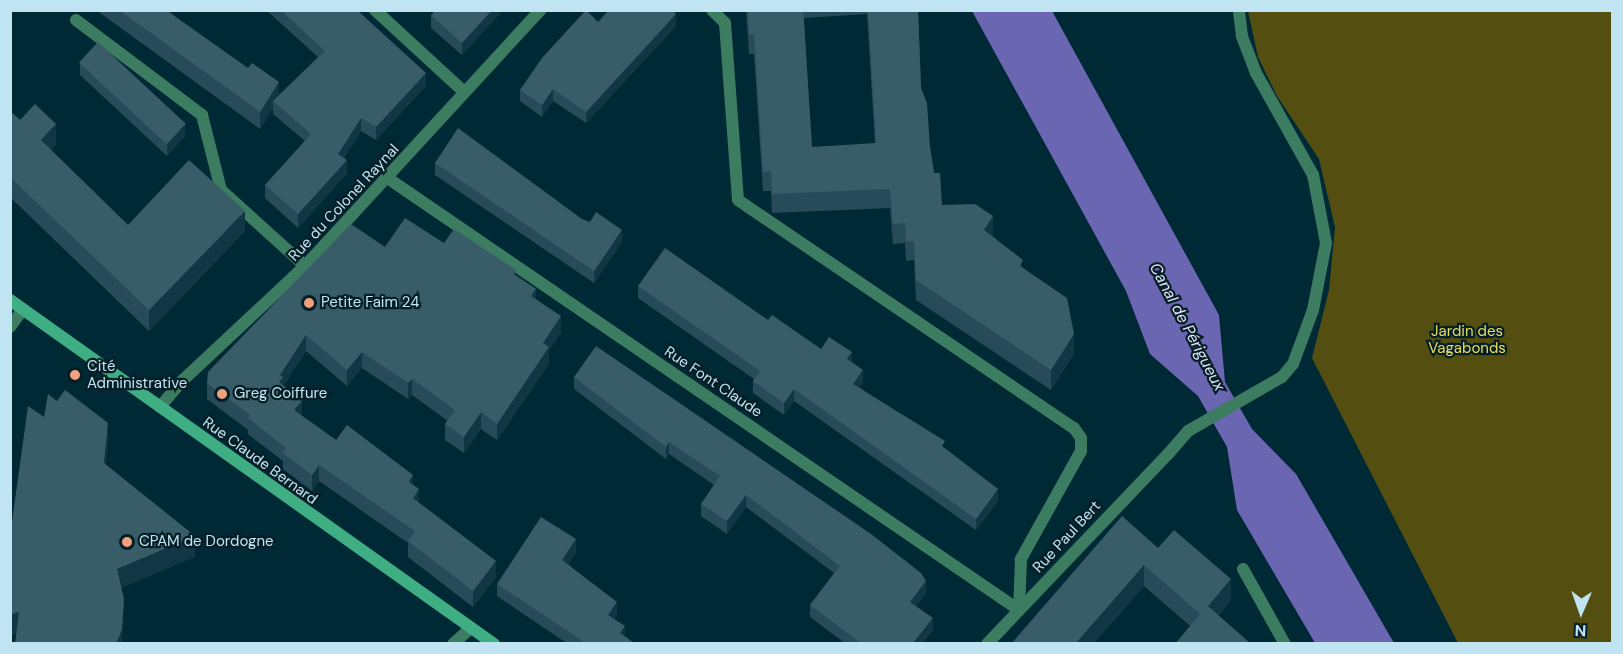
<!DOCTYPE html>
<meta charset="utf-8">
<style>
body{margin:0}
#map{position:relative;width:1623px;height:654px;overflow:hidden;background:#002936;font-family:"DM Sans",sans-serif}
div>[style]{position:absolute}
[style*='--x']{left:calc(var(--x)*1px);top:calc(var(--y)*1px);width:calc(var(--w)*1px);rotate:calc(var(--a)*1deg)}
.green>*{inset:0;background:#544f11}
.water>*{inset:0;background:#6a66b2}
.lane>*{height:12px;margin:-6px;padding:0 6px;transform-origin:6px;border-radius:6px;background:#3c7c61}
.street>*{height:12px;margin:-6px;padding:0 6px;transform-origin:6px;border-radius:6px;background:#3c7c61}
.secondary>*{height:12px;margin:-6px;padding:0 6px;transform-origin:6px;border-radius:6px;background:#3fae83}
.wall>*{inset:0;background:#284b59}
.shaded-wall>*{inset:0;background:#113744}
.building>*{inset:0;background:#395c69;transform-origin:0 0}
.dots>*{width:16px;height:16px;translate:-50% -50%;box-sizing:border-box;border:3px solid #061e26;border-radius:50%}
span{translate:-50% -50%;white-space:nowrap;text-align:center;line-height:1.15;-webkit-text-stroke:4.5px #061e26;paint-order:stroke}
.street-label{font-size:15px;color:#c1e4f2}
.poi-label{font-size:15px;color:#c1e4f2}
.left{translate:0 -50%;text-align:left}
.park-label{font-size:15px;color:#e8dd5f}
.water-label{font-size:16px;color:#e1e2f8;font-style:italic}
.frame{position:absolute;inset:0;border:12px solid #c1e4f2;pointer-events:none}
.north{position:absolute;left:1551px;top:582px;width:60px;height:60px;-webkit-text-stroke:4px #061e26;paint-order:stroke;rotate:182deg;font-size:16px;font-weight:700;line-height:24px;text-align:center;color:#c1e4f2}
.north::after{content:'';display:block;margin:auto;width:21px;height:27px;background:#c1e4f2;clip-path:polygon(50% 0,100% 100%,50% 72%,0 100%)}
</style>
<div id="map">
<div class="green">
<i style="clip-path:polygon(1248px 11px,1612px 11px,1612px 643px,1458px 643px,1312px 358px,1329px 290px,1335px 227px,1319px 159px,1277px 96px,1258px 57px)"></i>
</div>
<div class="water">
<i style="clip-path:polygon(972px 11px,1052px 11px,1219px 315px,1225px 382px,1252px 429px,1296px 474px,1394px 643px,1315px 643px,1237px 510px,1227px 447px,1198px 396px,1150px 354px,1126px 291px)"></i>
</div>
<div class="lane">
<i style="--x:712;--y:10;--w:18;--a:45"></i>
<i style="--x:725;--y:23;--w:177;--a:85.8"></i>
<i style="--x:738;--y:200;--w:406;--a:34.2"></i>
<i style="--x:1074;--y:428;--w:12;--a:55"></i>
<i style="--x:1081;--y:438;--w:13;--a:90"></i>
<i style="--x:1081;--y:451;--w:124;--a:119.1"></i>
<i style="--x:1021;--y:559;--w:51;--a:92.2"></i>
<i style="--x:76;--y:20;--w:158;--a:37"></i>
<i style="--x:202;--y:115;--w:77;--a:75.8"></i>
<i style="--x:221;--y:190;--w:113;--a:42.1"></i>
<i style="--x:10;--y:327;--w:22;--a:-54"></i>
<i style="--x:1169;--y:453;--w:29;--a:-49"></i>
<i style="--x:1188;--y:431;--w:108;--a:-29.9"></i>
<i style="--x:1282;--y:377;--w:17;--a:-50"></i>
<i style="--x:1293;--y:364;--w:58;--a:-69.7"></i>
<i style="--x:1313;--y:310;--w:68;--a:-79"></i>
<i style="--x:1326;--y:243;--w:69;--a:-100.8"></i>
<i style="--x:1313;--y:175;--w:117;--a:-119.2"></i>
<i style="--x:1256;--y:73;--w:40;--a:-111"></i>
<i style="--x:1242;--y:36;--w:26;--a:-97"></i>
<i style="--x:453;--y:644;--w:24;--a:-42"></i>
</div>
<div class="street">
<i style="--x:375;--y:10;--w:120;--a:42.6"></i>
<i style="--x:389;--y:179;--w:763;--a:34.38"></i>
<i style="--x:160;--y:407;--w:34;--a:-50"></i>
<i style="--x:182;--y:381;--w:168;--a:-43.1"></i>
<i style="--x:305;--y:266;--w:348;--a:-47.4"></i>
<i style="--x:1243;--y:569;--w:86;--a:60.8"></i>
<i style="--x:987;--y:644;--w:264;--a:-46.4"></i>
</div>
<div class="secondary">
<i style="--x:10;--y:300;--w:594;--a:35.4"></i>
</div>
<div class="wall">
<i style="clip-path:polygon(96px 10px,166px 10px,279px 95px,318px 57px,266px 10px,357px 10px,426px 86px,376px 140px,361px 131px,344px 158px,347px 173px,298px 228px,265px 198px,265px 185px,305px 141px,273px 114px,273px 108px,260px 129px)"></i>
<i style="clip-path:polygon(503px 10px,462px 55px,431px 28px,431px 15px)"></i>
<i style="clip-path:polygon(evenodd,746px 10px,918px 10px,921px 88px,934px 173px,942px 205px,993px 236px,1023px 268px,1074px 354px,1051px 390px,916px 300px,914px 260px,906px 261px,905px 243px,893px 244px,890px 208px,772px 213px,771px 191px,763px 191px,754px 54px,749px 54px,746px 10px,867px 14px,875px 144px,812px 147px,804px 18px,867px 14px)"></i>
<i style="clip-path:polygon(598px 22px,676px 26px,586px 123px,553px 101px,542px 117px,520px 101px,520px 90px)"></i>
<i style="clip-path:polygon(80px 63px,185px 136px,167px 156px,80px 75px)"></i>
<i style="clip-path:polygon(10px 111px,20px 120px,56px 144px,51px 150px,128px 225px,245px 231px,149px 331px,10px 197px)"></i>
<i style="clip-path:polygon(435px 163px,582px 219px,622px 242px,594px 283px,435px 175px)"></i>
<i style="clip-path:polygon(444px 243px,516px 276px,536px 299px,561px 333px,549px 350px,549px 364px,497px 440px,481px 429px,464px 453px,445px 440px,445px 424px,448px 421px,412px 395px,408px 399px,362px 368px,347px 386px,306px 351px,283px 386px,302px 416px,336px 440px,413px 485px,419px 503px,496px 577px,473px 607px,408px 557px,408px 543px,319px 481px,312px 491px,283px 469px,283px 461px,248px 434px,248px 430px,207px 399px,207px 383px,385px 247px)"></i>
<i style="clip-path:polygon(638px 286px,768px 320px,821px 349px,852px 362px,863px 382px,859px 387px,945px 449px,998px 501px,976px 530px,794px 401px,784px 415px,753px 393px,753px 381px,754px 379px,638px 298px)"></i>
<i style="clip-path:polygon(574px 377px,926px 593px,916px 606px,933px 630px,922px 644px,846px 644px,810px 617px,810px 605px,834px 573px,746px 507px,727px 534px,701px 516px,701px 504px,714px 485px,669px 454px,666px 459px,574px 389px)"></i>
<i style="clip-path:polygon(1158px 548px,1231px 600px,1219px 615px,1190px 626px,1144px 586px,1093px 644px,1011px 644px)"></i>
<i style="clip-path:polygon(576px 552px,568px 564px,617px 614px,614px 619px,625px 636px,635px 644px,568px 644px,497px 596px,497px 584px)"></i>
</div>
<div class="shaded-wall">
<i style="clip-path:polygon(492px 10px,503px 10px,462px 55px,462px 43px)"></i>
<i style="clip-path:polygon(676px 14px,676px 26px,586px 123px,586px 112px)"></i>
<i style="clip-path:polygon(426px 73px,426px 86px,376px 140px,376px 127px)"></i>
<i style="clip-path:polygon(279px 82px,279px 99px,273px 101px,273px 108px,260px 129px,260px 112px)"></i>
<i style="clip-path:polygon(553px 89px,553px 101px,542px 117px,542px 105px)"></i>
<i style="clip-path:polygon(361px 118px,361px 131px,338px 167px,338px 154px)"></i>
<i style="clip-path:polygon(56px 124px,56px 144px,41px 161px,41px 140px)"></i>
<i style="clip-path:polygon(185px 124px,185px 136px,167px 156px,167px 144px)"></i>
<i style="clip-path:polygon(347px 160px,347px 173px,298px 228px,298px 214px)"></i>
<i style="clip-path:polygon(245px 211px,245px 231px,149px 331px,149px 310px)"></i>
<i style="clip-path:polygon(993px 216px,993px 236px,984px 250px,984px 230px)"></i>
<i style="clip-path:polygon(622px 230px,622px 242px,594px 283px,594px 271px)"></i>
<i style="clip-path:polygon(536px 289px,536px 306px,531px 296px)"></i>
<i style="clip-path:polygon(561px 316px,561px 333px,549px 350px,549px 364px,497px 440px,497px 424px,543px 343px)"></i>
<i style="clip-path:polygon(1074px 334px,1074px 354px,1051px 390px,1051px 370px)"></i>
<i style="clip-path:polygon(306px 335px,306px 351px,283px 387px,279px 382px,280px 375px)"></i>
<i style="clip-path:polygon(362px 352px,362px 368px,347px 386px,347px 370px)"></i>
<i style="clip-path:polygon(852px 352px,852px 364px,847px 359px)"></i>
<i style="clip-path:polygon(863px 370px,863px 382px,853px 396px,853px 384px)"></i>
<i style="clip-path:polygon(412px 379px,412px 395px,408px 399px,408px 383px)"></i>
<i style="clip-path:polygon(794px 389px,794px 401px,784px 415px,784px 403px)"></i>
<i style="clip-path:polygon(302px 401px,302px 417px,294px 410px)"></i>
<i style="clip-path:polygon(481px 412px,481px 429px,464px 453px,464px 437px)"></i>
<i style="clip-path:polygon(108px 423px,108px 443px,104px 484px,104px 463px)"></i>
<i style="clip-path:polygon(669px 442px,669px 454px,666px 459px,666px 447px)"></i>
<i style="clip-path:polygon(319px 465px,319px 481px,312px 491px,312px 475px)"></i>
<i style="clip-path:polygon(413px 475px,413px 491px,409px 482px)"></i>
<i style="clip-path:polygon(419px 489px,419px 505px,413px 498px)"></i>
<i style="clip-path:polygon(998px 489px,998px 501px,976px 530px,976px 519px)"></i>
<i style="clip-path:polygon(746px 495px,746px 507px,727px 534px,727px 521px)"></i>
<i style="clip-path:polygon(195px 536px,195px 557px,117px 590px,117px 569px)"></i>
<i style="clip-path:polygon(576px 539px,576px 552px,562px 572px,562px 560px)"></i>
<i style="clip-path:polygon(496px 561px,496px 577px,473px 607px,473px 591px)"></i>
<i style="clip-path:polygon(1144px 565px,1144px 586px,1093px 644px,1075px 644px)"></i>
<i style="clip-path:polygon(1231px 579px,1231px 600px,1208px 627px,1208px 606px)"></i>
<i style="clip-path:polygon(926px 581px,926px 593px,910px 614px,910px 602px)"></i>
<i style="clip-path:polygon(124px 599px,122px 644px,116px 644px)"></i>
<i style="clip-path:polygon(617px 602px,617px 614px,608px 628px,608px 615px)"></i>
<i style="clip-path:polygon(19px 612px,19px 633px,10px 636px,10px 615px)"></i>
<i style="clip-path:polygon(933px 618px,933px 630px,922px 644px,912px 644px)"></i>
<i style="clip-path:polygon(625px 626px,625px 639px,620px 633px)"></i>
</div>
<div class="building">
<i style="clip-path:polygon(119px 10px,166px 10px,248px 68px,252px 63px,279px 82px,260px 112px)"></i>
<i style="clip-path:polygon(281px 10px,357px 10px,426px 73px,376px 127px,361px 118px,338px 154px,347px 160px,298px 214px,265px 185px,311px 134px,273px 101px,325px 51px)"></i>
<i style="clip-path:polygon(436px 10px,492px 10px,462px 43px,431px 15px)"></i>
<i style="clip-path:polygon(586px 10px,598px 22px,609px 10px,672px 10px,676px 14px,586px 112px,553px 89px,542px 105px,520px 90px,542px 58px)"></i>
<i style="clip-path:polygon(748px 10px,803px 10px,812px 147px,876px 143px,868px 10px,918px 10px,921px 88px,927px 103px,930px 147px,934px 173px,940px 173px,942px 205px,975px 204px,993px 216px,984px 230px,1023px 260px,1020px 266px,1067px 298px,1074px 334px,1051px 370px,916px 280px,914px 241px,906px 241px,905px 223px,893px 224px,890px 189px,772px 194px,771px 171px,763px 172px,754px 34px,749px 35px)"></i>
<i style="left:98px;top:42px;width:120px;height:28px;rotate:43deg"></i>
<i style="clip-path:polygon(35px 104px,56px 124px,41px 140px,128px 225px,189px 160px,245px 211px,149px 310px,10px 177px,10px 111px,20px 120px)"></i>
<i style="clip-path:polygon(458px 128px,582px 219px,590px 222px,596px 212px,622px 230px,594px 271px,435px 163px)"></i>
<i style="clip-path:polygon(405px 218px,444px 243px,454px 229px,516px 270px,514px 274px,536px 289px,531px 296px,561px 316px,543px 343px,549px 347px,497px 424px,481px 412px,464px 437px,445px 424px,455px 410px,412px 379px,408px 383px,362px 352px,347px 370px,306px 335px,280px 375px,283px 377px,279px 382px,302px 401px,294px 410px,336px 440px,347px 425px,413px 475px,409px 482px,419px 489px,413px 498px,496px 561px,473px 591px,408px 541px,415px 531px,319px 465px,312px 475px,283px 453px,286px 448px,248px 418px,250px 415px,207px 383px,208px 372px,351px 224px,385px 247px)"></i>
<i style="clip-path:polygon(665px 248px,768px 320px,772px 315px,821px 349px,829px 337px,852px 352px,847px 359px,863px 370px,853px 384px,945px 441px,942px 446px,998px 489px,976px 519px,794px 389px,784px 403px,753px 381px,760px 371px,638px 286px)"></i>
<i style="clip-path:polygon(596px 346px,871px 534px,921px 573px,926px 581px,910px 602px,933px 618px,912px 644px,862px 644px,810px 605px,840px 566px,746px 495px,727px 521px,701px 504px,720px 476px,669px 442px,666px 447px,574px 377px)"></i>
<i style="clip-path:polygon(65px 390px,108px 423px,104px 463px,195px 536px,117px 569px,124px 599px,122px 629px,116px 644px,15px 644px,19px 612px,10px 615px,10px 536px,28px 406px,44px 417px,48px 394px,57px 401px)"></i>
<i style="clip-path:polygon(1122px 516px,1158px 548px,1174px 530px,1231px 579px,1208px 606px,1251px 644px,1175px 644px,1200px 614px,1144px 565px,1075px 644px,1011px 644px)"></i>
<i style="clip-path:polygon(541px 517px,576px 539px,562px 560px,617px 602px,608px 615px,625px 626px,620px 633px,635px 644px,587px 644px,497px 584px)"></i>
</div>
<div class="dots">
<i style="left:309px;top:303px;background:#f2a17e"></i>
<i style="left:75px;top:375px;background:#f2a17e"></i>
<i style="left:222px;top:394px;background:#f2a17e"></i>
<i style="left:127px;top:542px;background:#f2a17e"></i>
</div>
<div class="street-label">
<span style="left:344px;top:203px;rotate:-47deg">Rue du Colonel Raynal</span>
<span style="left:713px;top:382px;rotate:34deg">Rue Font Claude</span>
<span style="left:260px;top:461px;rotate:36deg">Rue Claude Bernard</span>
<span style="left:1067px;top:537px;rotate:-47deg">Rue Paul Bert</span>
</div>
<div class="poi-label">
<span class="left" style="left:321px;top:303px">Petite Faim 24</span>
<span class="left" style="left:87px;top:375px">Cité<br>Administrative</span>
<span class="left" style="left:234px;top:394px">Greg Coiffure</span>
<span class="left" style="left:139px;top:542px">CPAM de Dordogne</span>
</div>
<div class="park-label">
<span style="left:1467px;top:340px">Jardin des<br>Vagabonds</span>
</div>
<div class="water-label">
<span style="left:1187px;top:327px;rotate:62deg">Canal de Périgueux</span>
</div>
<div class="frame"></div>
<div class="north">N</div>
</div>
